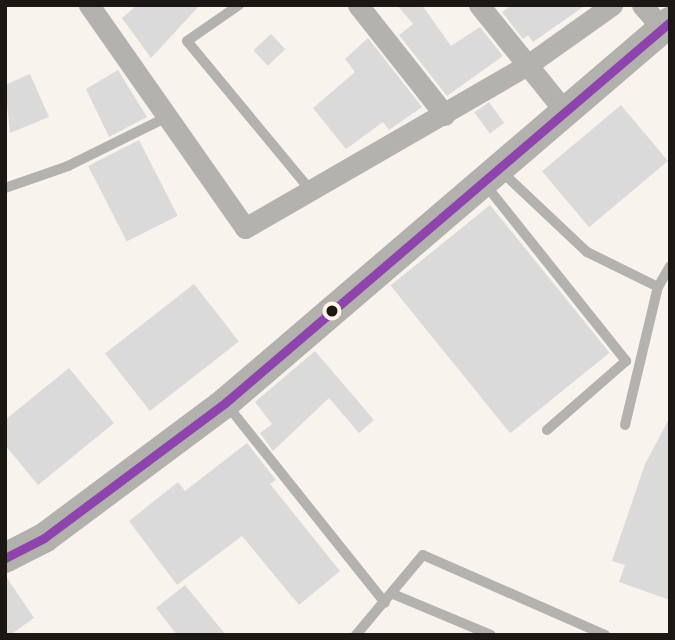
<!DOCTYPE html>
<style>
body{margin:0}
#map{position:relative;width:675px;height:640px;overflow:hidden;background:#f9f3ed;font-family:Lora,serif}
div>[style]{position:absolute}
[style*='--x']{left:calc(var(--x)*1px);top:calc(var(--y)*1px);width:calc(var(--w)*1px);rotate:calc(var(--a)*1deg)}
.building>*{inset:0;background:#dbdada;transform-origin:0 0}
.lane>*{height:10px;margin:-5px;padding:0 5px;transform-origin:5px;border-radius:5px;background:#b3b2af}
.street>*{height:21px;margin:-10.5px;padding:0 10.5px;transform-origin:10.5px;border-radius:10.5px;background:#b3b2af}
.secondary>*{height:30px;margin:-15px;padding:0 15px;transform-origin:15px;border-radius:15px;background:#b3b1ad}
.bus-1>*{height:9px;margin:-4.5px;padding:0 4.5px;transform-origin:4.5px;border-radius:4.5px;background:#8e44ad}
.dots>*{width:19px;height:19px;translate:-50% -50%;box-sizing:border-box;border:4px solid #fef4e8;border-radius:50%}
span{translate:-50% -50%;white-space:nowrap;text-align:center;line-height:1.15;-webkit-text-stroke:5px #fef4e8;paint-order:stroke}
.frame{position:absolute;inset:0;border:7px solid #1b1813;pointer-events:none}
</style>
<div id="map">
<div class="building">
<i style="clip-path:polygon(137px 5px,200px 5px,151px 58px,122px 18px)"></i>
<i style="clip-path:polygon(397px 5px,422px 5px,451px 46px,480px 27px,503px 56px,447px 96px,399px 35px,413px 24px)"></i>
<i style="clip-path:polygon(512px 5px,586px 5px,533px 42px,528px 35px,523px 39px,502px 12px)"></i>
<i style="left:271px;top:34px;width:21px;height:24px;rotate:47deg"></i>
<i style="clip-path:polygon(368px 38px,422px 107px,389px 130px,383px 122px,346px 149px,313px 108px,355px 72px,345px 59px)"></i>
<i style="clip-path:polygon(118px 70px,147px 117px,109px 137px,86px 89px)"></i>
<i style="clip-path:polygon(30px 74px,49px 117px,10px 133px,5px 85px)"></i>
<i style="left:489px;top:102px;width:26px;height:18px;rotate:54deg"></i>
<i style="left:621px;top:105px;width:73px;height:103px;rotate:50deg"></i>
<i style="left:139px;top:140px;width:85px;height:57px;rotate:63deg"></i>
<i style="left:490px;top:205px;width:190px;height:128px;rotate:51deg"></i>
<i style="left:194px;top:284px;width:73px;height:113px;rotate:52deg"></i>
<i style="clip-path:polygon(315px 351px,374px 420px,359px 433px,329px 398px,273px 451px,260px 433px,272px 424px,255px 402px)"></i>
<i style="clip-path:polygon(69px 368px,114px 423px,38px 485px,5px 445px,5px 420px)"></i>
<i style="clip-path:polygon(670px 417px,670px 600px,619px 582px,625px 565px,612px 561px,645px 464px)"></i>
<i style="clip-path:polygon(247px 443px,276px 480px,270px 484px,340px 571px,299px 605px,242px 536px,177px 585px,129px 521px,178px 482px,185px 491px)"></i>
<i style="clip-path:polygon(5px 575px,34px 618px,10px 635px,5px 635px)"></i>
<i style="clip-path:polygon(185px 585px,226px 635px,177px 635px,156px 608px)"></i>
</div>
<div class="lane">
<i style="--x:239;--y:5;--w:63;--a:145.3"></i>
<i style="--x:187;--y:41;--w:195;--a:50.4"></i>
<i style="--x:500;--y:170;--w:120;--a:43.3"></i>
<i style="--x:587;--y:252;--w:79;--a:26.2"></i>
<i style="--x:658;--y:287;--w:24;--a:-60"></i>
<i style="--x:484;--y:183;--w:228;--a:51.4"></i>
<i style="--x:626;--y:361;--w:105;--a:138.9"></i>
<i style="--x:5;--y:188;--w:67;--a:-19.2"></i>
<i style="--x:68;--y:166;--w:110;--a:-26.3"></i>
<i style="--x:227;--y:405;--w:253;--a:51.4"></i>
<i style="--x:625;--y:425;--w:142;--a:-76.6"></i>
<i style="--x:393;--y:594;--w:106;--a:22.7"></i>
<i style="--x:356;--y:635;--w:104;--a:-50.1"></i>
<i style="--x:423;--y:555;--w:199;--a:23.7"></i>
</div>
<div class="street">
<i style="--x:89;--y:5;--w:272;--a:55"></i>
<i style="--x:245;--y:228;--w:328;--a:-30"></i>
<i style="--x:529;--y:64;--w:102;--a:-35.4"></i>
<i style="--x:358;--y:5;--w:140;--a:51.7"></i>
<i style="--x:479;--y:5;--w:139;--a:51.1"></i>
<i style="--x:642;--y:5;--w:30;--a:49"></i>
</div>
<div class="secondary">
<i style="--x:5;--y:558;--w:44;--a:-27.1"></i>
<i style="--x:44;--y:538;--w:226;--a:-36.7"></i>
<i style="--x:225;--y:403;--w:586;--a:-40.57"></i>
</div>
<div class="bus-1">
<i style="--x:5;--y:558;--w:44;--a:-27.1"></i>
<i style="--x:44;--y:538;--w:226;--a:-36.7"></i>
<i style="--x:225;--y:403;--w:586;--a:-40.57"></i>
</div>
<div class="dots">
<i style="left:332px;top:311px;background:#1b1813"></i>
</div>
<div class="frame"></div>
</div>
